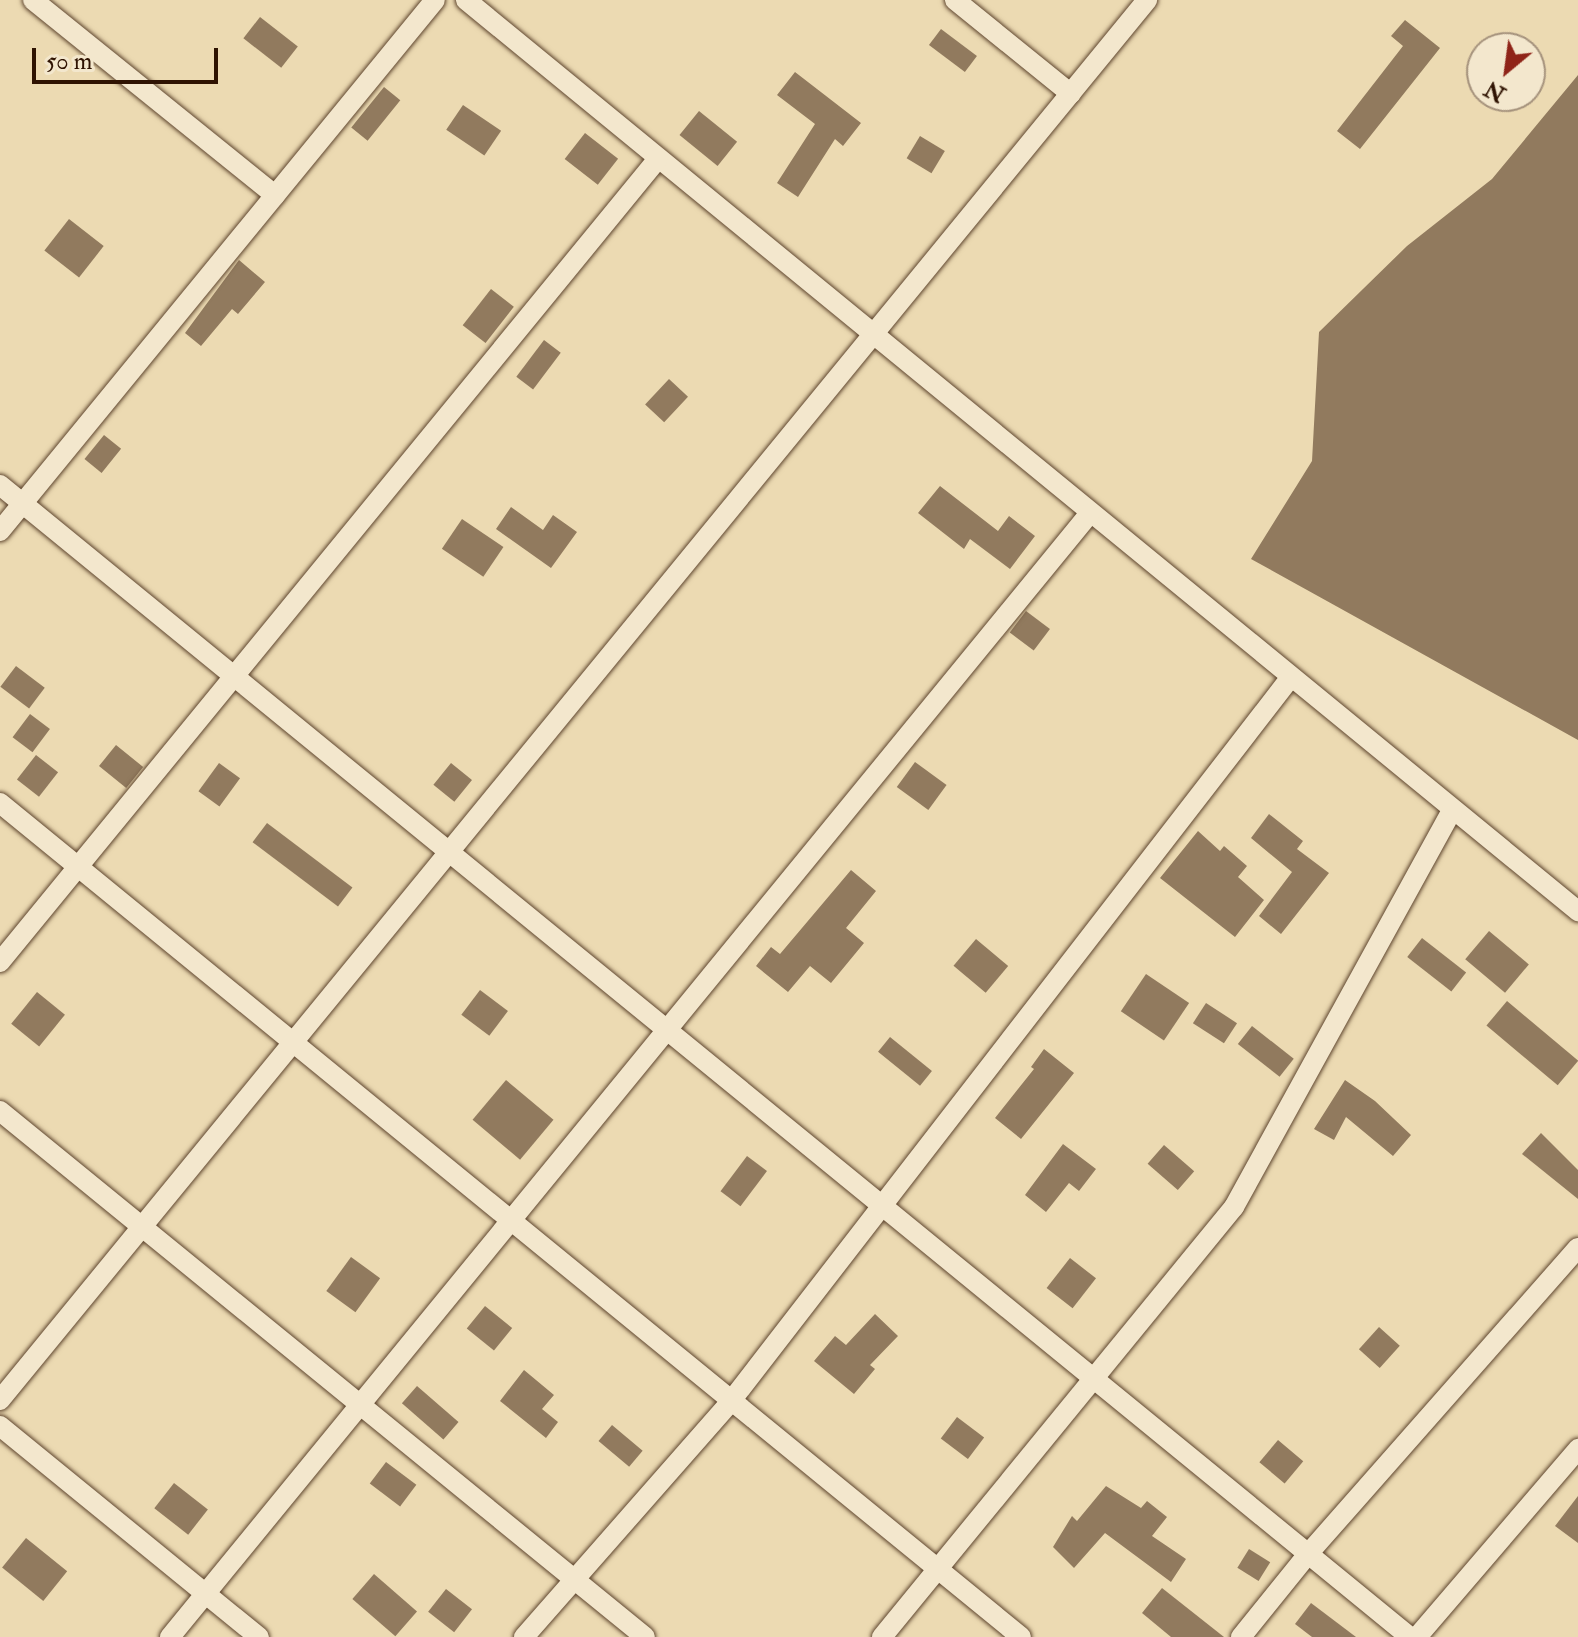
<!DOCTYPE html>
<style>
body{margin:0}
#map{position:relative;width:1578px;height:1637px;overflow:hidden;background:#ecdab2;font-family:"IM FELL Double Pica",serif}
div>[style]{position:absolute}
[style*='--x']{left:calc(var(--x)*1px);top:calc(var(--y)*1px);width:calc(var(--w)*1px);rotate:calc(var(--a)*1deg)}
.building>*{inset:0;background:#917a5e;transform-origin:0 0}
.roads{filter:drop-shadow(0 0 2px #5e452e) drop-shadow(0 0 2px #5e452e)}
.minor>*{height:20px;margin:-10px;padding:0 10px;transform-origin:10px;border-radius:10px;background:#f3e7cd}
span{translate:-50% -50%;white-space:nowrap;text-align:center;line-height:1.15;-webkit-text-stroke:7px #f3e7cd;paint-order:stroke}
.north{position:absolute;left:1466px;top:32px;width:80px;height:80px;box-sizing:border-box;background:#f3e7cd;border:2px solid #a5927c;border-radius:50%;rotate:209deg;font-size:22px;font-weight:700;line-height:32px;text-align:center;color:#2f1302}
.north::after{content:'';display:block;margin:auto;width:28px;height:36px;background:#8f2418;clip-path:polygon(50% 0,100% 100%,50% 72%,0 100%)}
.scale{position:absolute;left:32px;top:48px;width:186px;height:36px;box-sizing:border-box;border:4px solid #2f1302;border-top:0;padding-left:10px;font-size:24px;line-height:28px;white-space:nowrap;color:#2f1302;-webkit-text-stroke:6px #f3e7cd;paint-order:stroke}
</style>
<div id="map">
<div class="building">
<i style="left:260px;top:17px;width:48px;height:27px;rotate:38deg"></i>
<i style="clip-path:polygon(1405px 20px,1440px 48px,1360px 149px,1337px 131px,1403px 46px,1391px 36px)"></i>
<i style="left:941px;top:29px;width:45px;height:20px;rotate:37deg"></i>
<i style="clip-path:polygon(795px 72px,861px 123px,843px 146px,835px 139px,798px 197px,777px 183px,815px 124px,777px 95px)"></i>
<i style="clip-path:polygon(1578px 75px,1578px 740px,1251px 559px,1312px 461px,1319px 332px,1407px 246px,1492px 179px)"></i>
<i style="left:384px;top:87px;width:21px;height:52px;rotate:39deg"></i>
<i style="left:463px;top:105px;width:46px;height:30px;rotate:34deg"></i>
<i style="left:699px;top:111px;width:49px;height:31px;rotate:39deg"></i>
<i style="left:585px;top:133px;width:42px;height:33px;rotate:38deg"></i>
<i style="left:920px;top:136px;width:29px;height:26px;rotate:31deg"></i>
<i style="left:69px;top:219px;width:44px;height:40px;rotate:38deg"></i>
<i style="clip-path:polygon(239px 260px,265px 282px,238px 314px,232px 309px,201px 346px,185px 333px)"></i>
<i style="left:491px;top:289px;width:29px;height:46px;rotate:38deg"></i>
<i style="left:544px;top:340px;width:21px;height:46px;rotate:37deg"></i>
<i style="left:669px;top:379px;width:26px;height:35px;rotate:43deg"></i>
<i style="left:104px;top:435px;width:22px;height:31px;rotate:39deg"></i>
<i style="clip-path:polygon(940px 486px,998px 531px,1009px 516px,1035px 536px,1010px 569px,970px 539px,964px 549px,918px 513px)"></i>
<i style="clip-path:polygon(511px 507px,543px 530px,553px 515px,577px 532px,551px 568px,496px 529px)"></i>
<i style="left:462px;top:519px;width:50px;height:36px;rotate:34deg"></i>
<i style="left:1026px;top:611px;width:30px;height:27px;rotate:37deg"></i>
<i style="left:16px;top:666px;width:36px;height:26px;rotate:37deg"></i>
<i style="left:30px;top:714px;width:25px;height:29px;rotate:37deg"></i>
<i style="left:116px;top:745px;width:35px;height:27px;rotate:39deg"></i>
<i style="left:36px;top:755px;width:28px;height:31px;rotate:38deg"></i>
<i style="left:915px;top:762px;width:39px;height:31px;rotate:36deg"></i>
<i style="left:219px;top:763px;width:26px;height:35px;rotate:36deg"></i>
<i style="left:451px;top:763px;width:27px;height:28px;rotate:39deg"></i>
<i style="clip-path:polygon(1269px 814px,1303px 841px,1297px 849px,1329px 873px,1281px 934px,1259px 916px,1292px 872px,1251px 838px)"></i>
<i style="left:267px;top:823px;width:107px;height:24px;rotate:37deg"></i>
<i style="clip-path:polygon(1198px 831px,1220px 851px,1224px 846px,1247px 866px,1238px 877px,1264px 900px,1235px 937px,1160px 878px)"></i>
<i style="clip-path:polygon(851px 870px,876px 891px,846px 928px,864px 943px,831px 983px,810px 966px,788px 992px,756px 966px,771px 947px,780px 954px)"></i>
<i style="left:1489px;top:931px;width:52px;height:37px;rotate:40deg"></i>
<i style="left:1422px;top:938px;width:56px;height:24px;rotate:38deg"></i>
<i style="left:976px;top:939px;width:42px;height:35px;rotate:40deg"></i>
<i style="left:1146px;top:974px;width:52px;height:45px;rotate:34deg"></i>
<i style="left:480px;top:990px;width:35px;height:31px;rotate:37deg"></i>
<i style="left:37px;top:992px;width:36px;height:41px;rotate:39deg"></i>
<i style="left:1507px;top:1001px;width:93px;height:32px;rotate:40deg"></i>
<i style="left:1206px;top:1003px;width:37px;height:24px;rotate:33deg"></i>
<i style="left:1252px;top:1026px;width:53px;height:23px;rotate:38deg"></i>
<i style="left:890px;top:1037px;width:54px;height:19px;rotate:39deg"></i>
<i style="clip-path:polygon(1044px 1049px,1074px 1073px,1021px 1139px,995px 1118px,1034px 1069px,1031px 1067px)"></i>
<i style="left:506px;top:1080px;width:62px;height:52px;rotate:40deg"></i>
<i style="clip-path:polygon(1345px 1080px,1375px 1101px,1411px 1135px,1393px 1156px,1346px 1117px,1334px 1140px,1314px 1129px)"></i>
<i style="clip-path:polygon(1541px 1133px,1578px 1170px,1578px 1199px,1522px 1154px)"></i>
<i style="clip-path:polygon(1063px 1144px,1096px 1169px,1079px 1191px,1069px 1183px,1046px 1212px,1025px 1195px)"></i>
<i style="left:1164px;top:1145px;width:40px;height:25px;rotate:41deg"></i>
<i style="left:747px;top:1156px;width:25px;height:44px;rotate:37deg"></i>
<i style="left:351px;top:1257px;width:36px;height:42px;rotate:36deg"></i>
<i style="left:1070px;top:1258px;width:33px;height:38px;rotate:38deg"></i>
<i style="left:485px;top:1306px;width:35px;height:29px;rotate:39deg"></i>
<i style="clip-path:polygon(875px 1314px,898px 1336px,870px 1365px,875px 1369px,854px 1394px,814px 1361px,835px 1336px,846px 1345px)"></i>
<i style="left:1379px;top:1327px;width:28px;height:30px;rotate:42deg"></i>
<i style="clip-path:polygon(524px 1370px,554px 1395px,542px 1409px,558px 1422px,546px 1438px,500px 1401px)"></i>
<i style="left:417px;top:1386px;width:55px;height:23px;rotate:41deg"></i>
<i style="left:957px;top:1417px;width:34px;height:27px;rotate:37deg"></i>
<i style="left:612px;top:1425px;width:40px;height:21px;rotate:40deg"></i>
<i style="left:1278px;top:1440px;width:33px;height:29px;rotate:40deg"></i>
<i style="left:386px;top:1462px;width:38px;height:27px;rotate:37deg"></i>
<i style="left:174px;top:1483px;width:43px;height:32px;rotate:38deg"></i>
<i style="clip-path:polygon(1106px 1486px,1141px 1508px,1147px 1501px,1167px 1517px,1152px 1536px,1186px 1559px,1171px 1582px,1105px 1533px,1074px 1568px,1053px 1547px,1072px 1516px,1077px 1521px)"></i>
<i style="clip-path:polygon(1578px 1496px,1578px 1543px,1555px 1526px)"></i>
<i style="left:26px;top:1538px;width:53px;height:38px;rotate:39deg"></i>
<i style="left:1249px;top:1549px;width:25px;height:22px;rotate:32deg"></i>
<i style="left:374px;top:1574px;width:57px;height:33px;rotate:41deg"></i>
<i style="clip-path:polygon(1162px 1588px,1224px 1637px,1171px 1637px,1142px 1613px)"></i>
<i style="left:446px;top:1589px;width:33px;height:29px;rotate:38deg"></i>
<i style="clip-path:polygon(1311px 1603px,1356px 1637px,1312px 1637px,1295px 1624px)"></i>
</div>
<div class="roads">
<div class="minor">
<i style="--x:33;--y:0;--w:311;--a:38.9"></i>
<i style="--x:466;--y:0;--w:1438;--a:39.33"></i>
<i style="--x:955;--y:0;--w:149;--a:39"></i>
<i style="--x:0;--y:485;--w:1821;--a:39.25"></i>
<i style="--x:0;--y:531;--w:686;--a:-50.68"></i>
<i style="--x:0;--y:803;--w:1318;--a:39.24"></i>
<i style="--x:0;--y:962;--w:1037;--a:-50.68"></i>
<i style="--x:0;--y:1111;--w:832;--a:39.2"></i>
<i style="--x:0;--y:1400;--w:1810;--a:-50.67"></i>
<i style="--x:0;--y:1426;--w:334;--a:39.2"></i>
<i style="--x:170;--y:1637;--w:1453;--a:-50.7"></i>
<i style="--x:524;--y:1637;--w:314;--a:-48.7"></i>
<i style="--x:731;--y:1401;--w:915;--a:-52.28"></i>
<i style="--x:882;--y:1637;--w:556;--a:-50.7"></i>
<i style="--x:1234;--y:1207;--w:454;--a:-61.2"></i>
<i style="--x:1241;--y:1637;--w:107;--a:-51.1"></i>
<i style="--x:1308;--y:1554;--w:408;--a:-48.6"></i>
<i style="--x:1417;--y:1637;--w:248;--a:-49.4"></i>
</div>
</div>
<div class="north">N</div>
<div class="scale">50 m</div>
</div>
